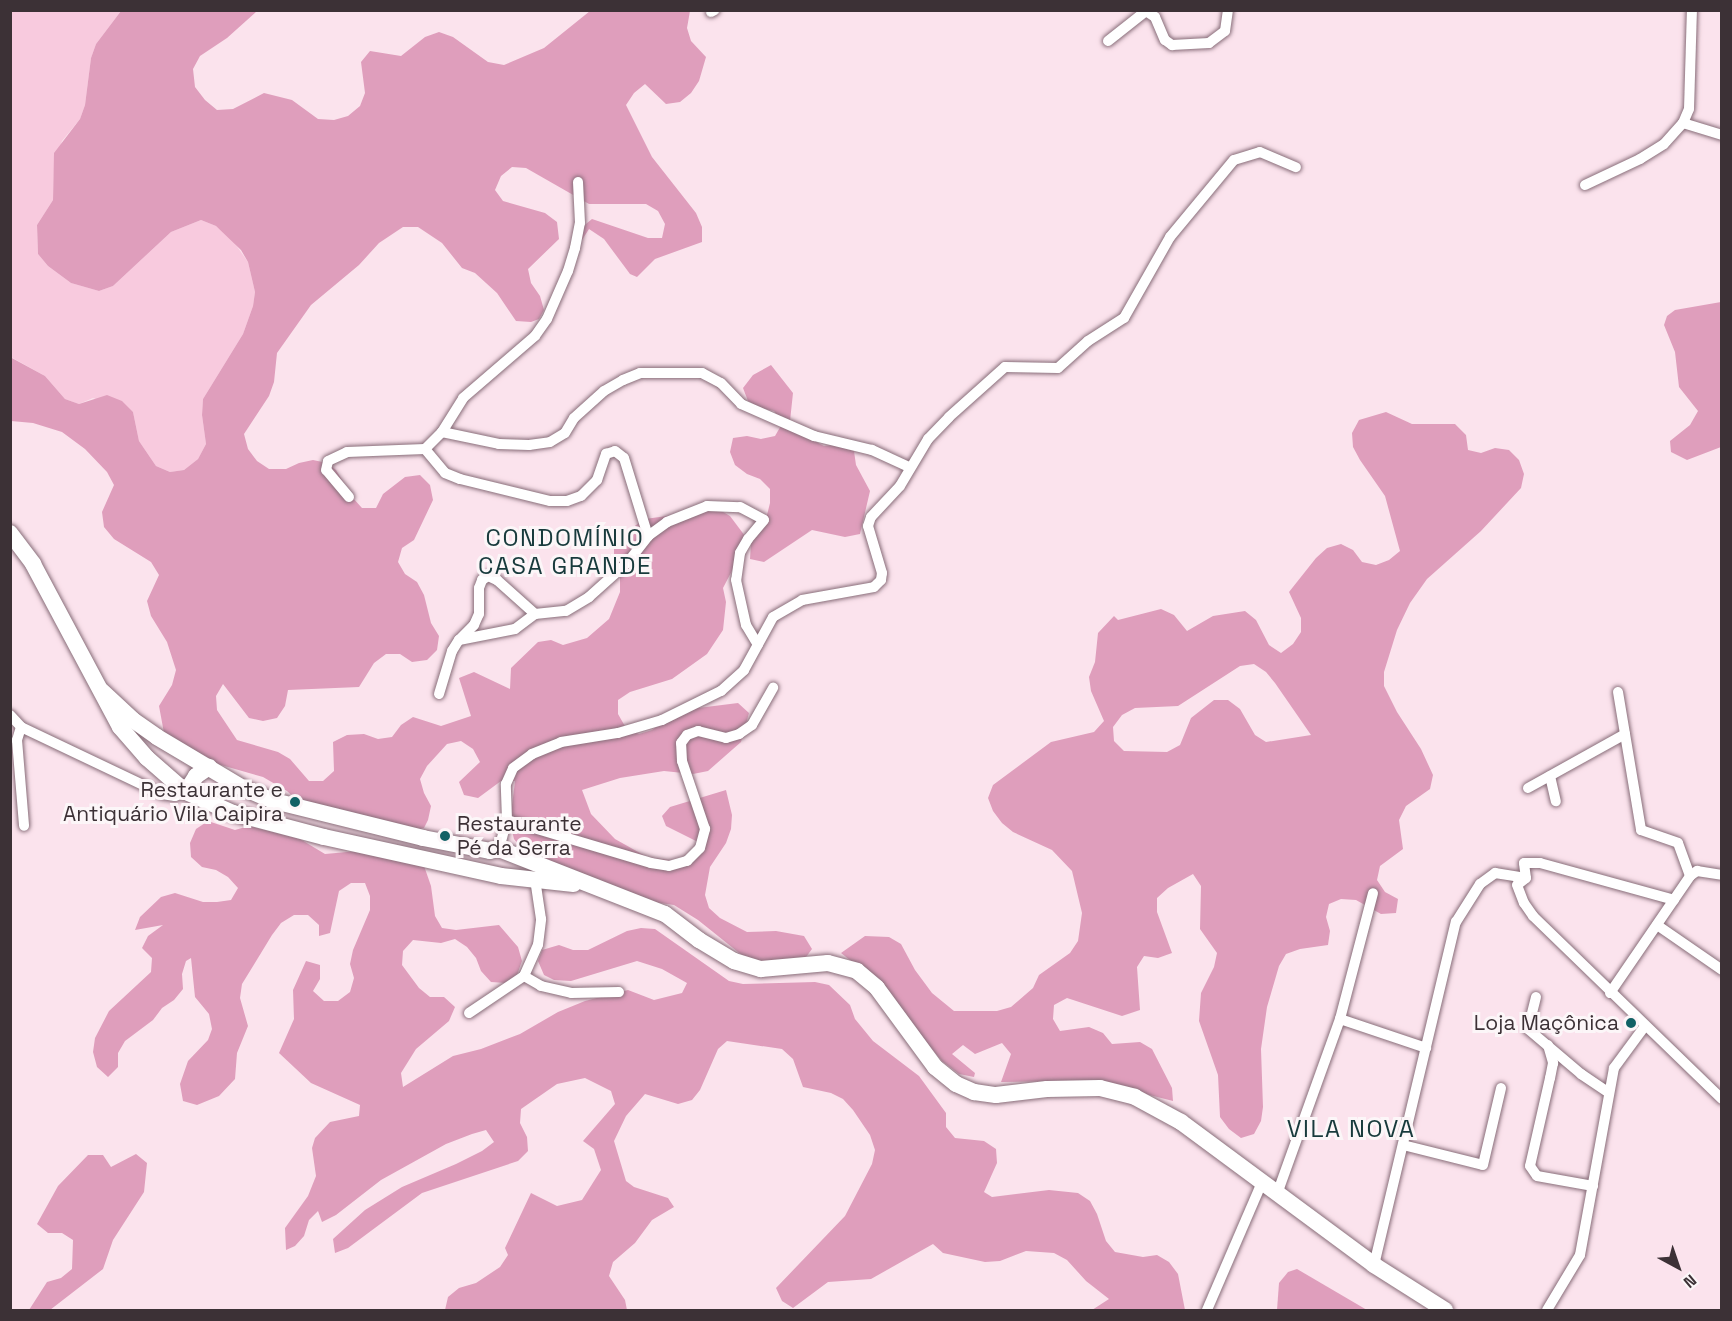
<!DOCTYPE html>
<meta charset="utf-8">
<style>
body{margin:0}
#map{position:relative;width:1732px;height:1321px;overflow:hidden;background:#fbe3ed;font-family:"Space Grotesk",sans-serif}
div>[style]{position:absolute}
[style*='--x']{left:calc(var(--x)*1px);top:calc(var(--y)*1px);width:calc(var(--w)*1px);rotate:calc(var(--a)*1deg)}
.green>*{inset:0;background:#f8cade}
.forest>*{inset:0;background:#df9ebc}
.roads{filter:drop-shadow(0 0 2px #886d79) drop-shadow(0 0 2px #886d79)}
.minor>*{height:10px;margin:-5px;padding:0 5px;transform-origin:5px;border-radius:5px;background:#fff}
.primary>*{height:16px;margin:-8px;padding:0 8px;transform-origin:8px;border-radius:8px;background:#fff}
.dots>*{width:16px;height:16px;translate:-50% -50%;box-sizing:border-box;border:3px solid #fcf6f8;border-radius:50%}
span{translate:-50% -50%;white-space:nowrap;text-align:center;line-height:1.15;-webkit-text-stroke:6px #fcf6f8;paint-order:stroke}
.poi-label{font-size:21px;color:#3c3136}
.right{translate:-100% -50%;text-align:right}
.left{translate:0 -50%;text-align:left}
.quarter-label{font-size:24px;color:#183a3c;letter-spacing:1.5px}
.frame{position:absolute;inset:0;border:12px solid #3c3136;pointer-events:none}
.north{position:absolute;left:1648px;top:1237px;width:60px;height:60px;-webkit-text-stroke:4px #fcf6f8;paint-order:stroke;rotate:140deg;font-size:16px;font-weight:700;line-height:24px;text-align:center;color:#3c3136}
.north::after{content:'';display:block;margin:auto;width:21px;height:27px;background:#3c3136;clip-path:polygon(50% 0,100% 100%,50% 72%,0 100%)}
</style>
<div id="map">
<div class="green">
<i style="clip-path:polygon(10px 11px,121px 11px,96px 44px,91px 58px,85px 105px,80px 119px,62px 141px,54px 168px,53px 200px,37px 225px,38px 254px,48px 266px,71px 283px,99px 291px,113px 286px,171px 232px,201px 220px,216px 226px,231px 238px,248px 262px,255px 292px,253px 306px,243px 334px,203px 399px,202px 415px,206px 444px,198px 459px,184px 470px,170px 472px,156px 466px,139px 441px,133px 412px,93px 398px,79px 404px,65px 399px,45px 376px,11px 357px)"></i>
</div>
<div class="forest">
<i style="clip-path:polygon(121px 11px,257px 11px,227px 38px,200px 56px,193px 69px,195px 87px,205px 100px,217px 110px,233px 109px,264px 93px,292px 100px,318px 119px,334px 120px,348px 116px,360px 106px,365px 93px,361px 62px,370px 51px,401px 56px,425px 37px,439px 32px,453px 37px,488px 62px,504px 65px,544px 48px,590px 11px,690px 11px,687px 28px,691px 41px,706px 57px,699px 81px,691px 93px,680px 102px,666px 104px,645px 84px,634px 93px,626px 105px,652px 157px,696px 213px,702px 227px,702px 242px,655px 259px,637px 277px,630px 274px,604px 239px,589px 229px,582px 240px,581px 228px,592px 219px,648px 238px,662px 238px,665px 224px,658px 211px,646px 204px,589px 204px,526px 168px,512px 167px,501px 176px,495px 190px,503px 201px,545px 213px,557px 222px,559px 239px,528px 269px,531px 283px,540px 296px,544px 310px,539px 319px,531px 322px,516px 321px,497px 293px,475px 273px,462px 268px,442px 243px,418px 227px,403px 227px,379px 243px,359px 265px,311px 305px,277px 353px,274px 382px,269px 396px,244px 434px,248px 449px,257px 461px,269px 469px,286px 469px,299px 463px,313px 460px,327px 463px,336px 470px,352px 497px,362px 508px,376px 508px,383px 494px,405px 477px,420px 475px,430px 485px,433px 500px,414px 540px,402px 548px,398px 562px,405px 574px,417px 582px,424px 595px,431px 623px,439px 636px,437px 650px,427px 660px,412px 662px,400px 654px,386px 654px,374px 663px,359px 687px,288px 690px,285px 706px,277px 718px,263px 721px,249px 718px,223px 684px,216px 696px,217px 710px,237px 740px,278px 752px,290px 759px,309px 781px,323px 781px,334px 771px,333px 742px,347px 735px,364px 734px,378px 739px,392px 737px,401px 725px,413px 717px,441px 726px,471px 716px,459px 678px,474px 672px,510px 689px,511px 668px,538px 642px,551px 640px,563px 645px,587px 638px,609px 619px,620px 592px,620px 577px,614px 563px,614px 549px,620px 536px,645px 519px,718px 509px,730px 516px,748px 540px,723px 588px,726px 602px,723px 630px,707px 654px,672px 679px,630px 692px,618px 700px,618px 714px,626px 728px,639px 734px,652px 730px,664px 721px,690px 709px,738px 703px,749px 713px,741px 742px,708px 771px,693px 774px,664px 771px,620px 778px,582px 790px,591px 814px,615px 839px,647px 857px,677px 861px,699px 851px,698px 842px,666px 826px,662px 816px,670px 807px,726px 790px,732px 815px,731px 829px,726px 843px,710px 867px,705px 895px,709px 908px,720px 918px,747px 932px,776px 931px,804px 936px,812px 949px,803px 961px,757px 961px,743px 956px,698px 920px,674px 905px,646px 901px,523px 850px,514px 839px,510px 823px,515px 781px,501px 781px,478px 798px,464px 795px,459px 782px,480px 762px,473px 749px,461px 741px,447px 744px,427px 766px,420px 779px,424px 793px,431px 806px,428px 820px,424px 828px,408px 832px,299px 802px,287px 791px,263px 777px,221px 765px,207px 765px,164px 733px,159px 706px,172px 685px,176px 670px,167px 642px,151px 616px,147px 601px,159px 575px,151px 562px,114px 539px,104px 527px,102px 512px,114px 485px,107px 472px,85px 449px,62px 432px,33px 423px,11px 421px,10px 357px,45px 376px,65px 399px,79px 404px,107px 395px,122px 401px,133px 412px,139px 441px,156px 466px,170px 472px,184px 470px,198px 459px,206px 444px,202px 415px,203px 399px,243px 334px,253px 306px,255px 292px,248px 262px,241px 250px,216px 226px,201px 220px,171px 232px,113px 286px,99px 291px,71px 283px,48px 266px,38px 254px,37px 225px,53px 200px,54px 153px,80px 119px,85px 105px,91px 58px,96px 44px)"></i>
<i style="clip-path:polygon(1721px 302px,1721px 447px,1687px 460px,1671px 452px,1670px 441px,1690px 425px,1698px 411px,1679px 387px,1675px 352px,1664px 325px,1667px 316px,1675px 310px)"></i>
<i style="clip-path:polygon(771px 365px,793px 393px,790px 421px,811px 439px,824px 446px,859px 442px,854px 451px,856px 465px,870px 491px,860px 534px,845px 537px,812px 530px,764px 562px,750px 559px,751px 543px,766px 519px,770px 503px,770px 489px,760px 479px,747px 474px,735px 465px,730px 452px,733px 438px,747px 436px,761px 439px,775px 436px,782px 424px,774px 411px,760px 408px,748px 401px,743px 388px,753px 375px)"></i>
<i style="clip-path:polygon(evenodd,1386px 412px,1412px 424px,1455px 424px,1466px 435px,1468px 450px,1481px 453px,1495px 448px,1509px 450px,1519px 460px,1524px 474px,1521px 488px,1481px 531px,1427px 579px,1410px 603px,1397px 630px,1384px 672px,1384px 686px,1397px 712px,1421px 749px,1433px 775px,1430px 789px,1406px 806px,1399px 820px,1403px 849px,1380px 866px,1377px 880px,1385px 892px,1398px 899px,1396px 913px,1381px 914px,1356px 900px,1341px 899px,1329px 904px,1326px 917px,1330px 931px,1328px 945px,1300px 949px,1286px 954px,1279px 966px,1267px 1007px,1261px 1049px,1263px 1107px,1261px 1121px,1254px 1134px,1241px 1138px,1229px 1129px,1220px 1117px,1218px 1075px,1199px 1021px,1201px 993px,1214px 967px,1217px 953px,1200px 929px,1201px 886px,1193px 874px,1168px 888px,1157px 898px,1157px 912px,1172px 953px,1158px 958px,1144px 956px,1137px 967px,1140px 1010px,1122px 1016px,1067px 998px,1054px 1005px,1053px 1019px,1060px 1031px,1089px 1027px,1103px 1033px,1112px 1044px,1140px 1042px,1152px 1049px,1172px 1088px,1173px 1101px,1118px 1087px,1075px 1081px,1001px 1082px,1011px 1054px,1002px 1043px,975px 1054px,963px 1045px,952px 1054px,975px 1073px,974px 1077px,959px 1074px,942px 1061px,869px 975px,841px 953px,865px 936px,889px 937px,901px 944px,915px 970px,932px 993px,954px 1011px,997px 1011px,1011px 1007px,1033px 988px,1039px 975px,1070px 953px,1078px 941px,1082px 913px,1072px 871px,1052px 850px,1013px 832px,1002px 823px,993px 811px,988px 798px,993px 785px,1051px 742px,1094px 732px,1104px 721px,1091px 691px,1089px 677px,1095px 662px,1098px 633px,1114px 616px,1118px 620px,1161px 609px,1174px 615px,1187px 631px,1213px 616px,1245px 611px,1256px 620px,1269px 645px,1281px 653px,1293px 644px,1301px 632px,1301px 618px,1289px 592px,1316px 558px,1327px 548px,1341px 544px,1353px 550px,1362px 562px,1376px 565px,1389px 560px,1400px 551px,1385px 496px,1360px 460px,1353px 447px,1352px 433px,1359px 420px,1386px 412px,1254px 664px,1266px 672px,1275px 683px,1311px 735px,1266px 742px,1255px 735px,1240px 709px,1228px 700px,1214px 700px,1191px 718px,1180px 745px,1167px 752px,1124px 751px,1114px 741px,1113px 727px,1122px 715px,1135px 708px,1178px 706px,1240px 666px,1254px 664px)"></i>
<i style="clip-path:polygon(208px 821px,235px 830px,249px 826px,300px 839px,325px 854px,369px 850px,422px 860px,431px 886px,435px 916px,442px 928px,456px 930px,499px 925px,518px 947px,522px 961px,517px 975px,506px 983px,491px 982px,481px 971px,476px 958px,467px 947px,455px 939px,441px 943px,413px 940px,403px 951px,402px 965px,419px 988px,430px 997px,444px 997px,455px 1007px,449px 1021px,416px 1049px,401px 1073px,403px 1087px,453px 1056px,481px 1049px,520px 1034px,558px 1012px,585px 1001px,628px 990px,654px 1000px,682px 993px,687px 983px,662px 969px,637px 961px,571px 981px,554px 980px,544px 975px,538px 961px,542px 950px,559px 945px,573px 950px,588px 950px,627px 931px,641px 928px,655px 929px,729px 981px,743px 984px,815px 982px,829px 985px,850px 1005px,855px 1019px,873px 1041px,919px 1076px,946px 1113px,946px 1127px,955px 1138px,984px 1141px,996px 1149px,997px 1163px,984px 1192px,992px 1197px,1049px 1190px,1078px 1193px,1090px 1201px,1097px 1214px,1106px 1241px,1115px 1252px,1143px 1257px,1157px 1255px,1169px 1262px,1178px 1274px,1185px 1310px,1092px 1310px,1109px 1299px,1086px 1281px,1067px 1260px,1054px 1253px,1026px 1251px,1000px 1261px,985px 1262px,943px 1253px,933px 1244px,871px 1279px,828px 1282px,793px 1308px,782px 1301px,776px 1288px,845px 1216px,872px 1164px,875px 1150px,870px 1135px,853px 1110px,843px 1099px,831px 1093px,803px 1087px,793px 1059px,782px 1049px,727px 1041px,718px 1049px,700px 1090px,692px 1100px,678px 1104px,645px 1094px,626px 1116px,614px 1141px,626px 1181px,634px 1187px,668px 1198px,674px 1207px,652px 1220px,635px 1243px,613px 1262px,609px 1276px,625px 1300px,627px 1310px,445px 1310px,448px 1297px,459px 1288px,476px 1283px,500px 1267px,508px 1255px,505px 1248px,531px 1193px,557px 1206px,582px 1200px,601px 1170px,594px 1149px,583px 1141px,615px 1104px,611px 1091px,585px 1078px,557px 1084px,521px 1109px,520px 1123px,527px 1137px,528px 1151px,518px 1161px,422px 1193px,348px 1248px,335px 1253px,333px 1239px,365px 1210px,402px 1187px,456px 1164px,482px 1151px,494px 1142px,486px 1130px,472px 1134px,446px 1144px,381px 1180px,336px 1215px,322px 1222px,318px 1211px,309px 1220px,304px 1236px,295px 1246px,286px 1250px,285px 1228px,308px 1196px,316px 1176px,312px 1148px,315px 1138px,330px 1122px,359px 1116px,360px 1105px,311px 1083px,279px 1053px,294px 1019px,293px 990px,306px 961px,320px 965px,320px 979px,313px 991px,324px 1001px,338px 1001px,350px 992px,354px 978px,350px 964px,353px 950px,370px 910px,370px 896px,365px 883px,351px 883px,339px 891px,330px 933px,319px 936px,319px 925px,308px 915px,294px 915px,281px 923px,272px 935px,242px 984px,240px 998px,248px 1026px,237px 1053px,235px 1079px,219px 1096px,197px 1105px,183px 1101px,180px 1084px,188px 1061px,208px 1040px,212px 1029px,209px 1014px,195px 997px,191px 958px,186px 961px,182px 974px,183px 989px,174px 1000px,162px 1008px,153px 1020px,125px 1041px,118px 1053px,118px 1067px,108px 1077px,97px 1067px,93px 1052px,95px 1038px,109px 1011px,151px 972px,152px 958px,142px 948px,148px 936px,163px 925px,135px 930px,140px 917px,161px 897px,175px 893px,203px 902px,217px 902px,231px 900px,238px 888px,228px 877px,216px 870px,202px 867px,191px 857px,190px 843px,196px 829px)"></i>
<i style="clip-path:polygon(136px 1154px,147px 1163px,144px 1192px,113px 1240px,103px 1269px,50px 1310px,29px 1310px,47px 1282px,61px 1278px,72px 1269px,73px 1240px,62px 1233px,48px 1233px,37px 1224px,58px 1186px,88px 1155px,103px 1155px,111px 1167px)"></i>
<i style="clip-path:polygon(1297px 1269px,1367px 1310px,1277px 1310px,1279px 1283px,1288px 1272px)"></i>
</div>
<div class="roads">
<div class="minor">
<i style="--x:711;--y:12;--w:4;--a:-27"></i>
<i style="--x:1108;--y:41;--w:48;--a:-38.3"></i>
<i style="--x:1146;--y:11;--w:11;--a:34"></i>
<i style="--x:1155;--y:17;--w:25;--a:67"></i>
<i style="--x:1165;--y:40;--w:9;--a:36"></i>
<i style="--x:1172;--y:45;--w:37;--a:-3"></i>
<i style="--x:1209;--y:43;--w:20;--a:-37"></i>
<i style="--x:1225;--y:31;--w:21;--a:-82"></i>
<i style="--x:1683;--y:123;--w:41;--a:17.1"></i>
<i style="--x:1585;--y:185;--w:61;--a:-25.3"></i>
<i style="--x:1640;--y:159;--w:28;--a:-32"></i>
<i style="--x:1664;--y:144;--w:28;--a:-48"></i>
<i style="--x:1683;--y:123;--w:15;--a:-67"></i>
<i style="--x:1689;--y:109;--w:99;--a:-88.3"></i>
<i style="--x:442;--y:432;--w:58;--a:11.9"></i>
<i style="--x:499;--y:444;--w:30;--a:2"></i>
<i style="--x:529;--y:445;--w:21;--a:-8"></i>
<i style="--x:550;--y:442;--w:17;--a:-31"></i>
<i style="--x:565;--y:433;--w:17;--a:-59"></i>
<i style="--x:574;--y:418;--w:40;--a:-42"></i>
<i style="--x:604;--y:391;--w:22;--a:-30"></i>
<i style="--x:623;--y:380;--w:18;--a:-22"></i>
<i style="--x:640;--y:373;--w:62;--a:0"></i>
<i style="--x:702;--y:373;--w:21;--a:28"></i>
<i style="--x:721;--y:383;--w:29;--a:46"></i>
<i style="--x:741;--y:404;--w:80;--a:23.7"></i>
<i style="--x:814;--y:436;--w:60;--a:13.6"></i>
<i style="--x:872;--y:450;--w:41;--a:24.7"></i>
<i style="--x:425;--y:449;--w:31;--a:50"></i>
<i style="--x:445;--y:473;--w:16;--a:22"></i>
<i style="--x:460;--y:479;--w:93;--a:13.7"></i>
<i style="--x:550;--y:501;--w:17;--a:0"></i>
<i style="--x:567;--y:501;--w:15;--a:-20"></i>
<i style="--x:581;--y:496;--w:23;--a:-45"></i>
<i style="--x:597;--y:480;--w:28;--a:-71"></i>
<i style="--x:606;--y:454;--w:9;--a:-18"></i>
<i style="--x:615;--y:451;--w:11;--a:38"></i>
<i style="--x:624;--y:458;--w:82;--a:72.9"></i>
<i style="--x:349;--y:497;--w:35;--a:-130"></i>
<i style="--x:326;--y:470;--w:9;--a:-77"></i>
<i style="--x:328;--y:461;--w:21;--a:-25"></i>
<i style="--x:347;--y:452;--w:78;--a:-2.2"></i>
<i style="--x:425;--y:449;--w:24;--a:-45"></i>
<i style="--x:442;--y:432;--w:40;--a:-58"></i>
<i style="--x:463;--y:398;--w:95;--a:-40.7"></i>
<i style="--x:535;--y:336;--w:21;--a:-55"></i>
<i style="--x:547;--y:319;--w:52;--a:-66.4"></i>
<i style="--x:568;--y:271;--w:24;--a:-73"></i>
<i style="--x:575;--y:248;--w:25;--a:-79"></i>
<i style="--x:580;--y:223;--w:41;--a:-92.8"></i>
<i style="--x:459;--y:640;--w:57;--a:-11.1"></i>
<i style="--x:515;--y:629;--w:25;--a:-37"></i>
<i style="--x:1618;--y:692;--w:140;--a:80.5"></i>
<i style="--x:1641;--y:830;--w:39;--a:19"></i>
<i style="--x:1678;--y:843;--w:35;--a:70"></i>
<i style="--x:439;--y:694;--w:45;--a:-73.2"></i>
<i style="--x:452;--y:651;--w:13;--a:-58"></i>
<i style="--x:459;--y:640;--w:21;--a:-45"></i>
<i style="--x:474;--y:625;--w:12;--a:-66"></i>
<i style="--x:479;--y:614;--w:26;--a:-90"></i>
<i style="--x:479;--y:588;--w:9;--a:-69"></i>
<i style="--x:482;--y:580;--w:7;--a:-34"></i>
<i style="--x:488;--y:576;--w:10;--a:24"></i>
<i style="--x:497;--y:580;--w:51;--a:41.8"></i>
<i style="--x:535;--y:614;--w:31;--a:-6"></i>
<i style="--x:566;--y:611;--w:27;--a:-31"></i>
<i style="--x:589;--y:597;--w:52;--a:-41.9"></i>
<i style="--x:628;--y:562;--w:33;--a:-52"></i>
<i style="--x:648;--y:536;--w:24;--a:-36"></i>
<i style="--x:667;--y:522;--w:43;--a:-21.8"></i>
<i style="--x:707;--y:506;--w:33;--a:2"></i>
<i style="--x:740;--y:507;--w:27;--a:28"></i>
<i style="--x:764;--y:520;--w:25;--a:130"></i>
<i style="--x:748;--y:539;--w:16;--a:120"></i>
<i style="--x:740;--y:553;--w:27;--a:98"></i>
<i style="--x:736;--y:580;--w:46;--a:77.5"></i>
<i style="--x:746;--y:625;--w:23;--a:59"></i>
<i style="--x:10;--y:715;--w:16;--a:47"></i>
<i style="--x:21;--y:727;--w:156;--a:25.4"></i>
<i style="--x:162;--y:794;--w:13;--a:9"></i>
<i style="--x:175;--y:796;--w:12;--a:-20"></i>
<i style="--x:21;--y:727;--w:14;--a:107"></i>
<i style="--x:17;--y:740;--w:86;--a:85.3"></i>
<i style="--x:1550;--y:776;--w:26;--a:77"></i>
<i style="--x:1528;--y:788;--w:111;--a:-29.1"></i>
<i style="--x:507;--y:820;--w:150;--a:16.6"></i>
<i style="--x:651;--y:863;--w:18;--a:9"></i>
<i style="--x:669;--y:866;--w:19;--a:-16"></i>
<i style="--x:687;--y:861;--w:18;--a:-45"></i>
<i style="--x:700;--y:848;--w:20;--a:-75"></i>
<i style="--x:705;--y:829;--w:72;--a:-108.7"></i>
<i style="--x:682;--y:761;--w:18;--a:-93"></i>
<i style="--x:681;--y:743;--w:10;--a:-53"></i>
<i style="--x:687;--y:735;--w:12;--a:-20"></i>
<i style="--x:698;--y:731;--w:29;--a:14"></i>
<i style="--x:726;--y:738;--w:14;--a:-17"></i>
<i style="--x:739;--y:734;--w:16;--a:-35"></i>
<i style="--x:752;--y:725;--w:43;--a:-60.4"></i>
<i style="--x:499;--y:849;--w:30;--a:-75"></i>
<i style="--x:507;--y:820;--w:36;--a:-92"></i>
<i style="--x:506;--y:784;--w:17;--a:-66"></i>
<i style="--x:513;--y:768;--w:24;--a:-36"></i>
<i style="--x:532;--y:754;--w:31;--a:-22"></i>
<i style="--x:561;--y:742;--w:58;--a:-9"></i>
<i style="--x:618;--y:733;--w:46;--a:-16.5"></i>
<i style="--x:662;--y:720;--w:66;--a:-26.2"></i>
<i style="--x:721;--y:691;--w:31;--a:-42"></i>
<i style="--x:744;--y:670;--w:60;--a:-61.3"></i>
<i style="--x:773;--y:617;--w:34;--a:-30"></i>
<i style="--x:802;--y:600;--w:73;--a:-10.2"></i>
<i style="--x:874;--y:587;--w:10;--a:-45"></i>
<i style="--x:881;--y:580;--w:7;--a:-82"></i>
<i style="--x:882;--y:573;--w:49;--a:-106.6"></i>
<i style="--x:868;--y:526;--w:9;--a:-72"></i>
<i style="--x:871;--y:517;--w:42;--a:-46.9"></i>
<i style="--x:900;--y:486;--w:55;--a:-59.2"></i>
<i style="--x:928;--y:439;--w:30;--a:-46"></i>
<i style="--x:949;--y:417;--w:75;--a:-41.8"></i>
<i style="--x:1005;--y:367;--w:53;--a:1.1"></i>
<i style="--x:1058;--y:368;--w:40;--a:-42"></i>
<i style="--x:1088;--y:341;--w:43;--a:-32.6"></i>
<i style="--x:1124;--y:318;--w:93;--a:-60.4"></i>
<i style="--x:1170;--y:237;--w:100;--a:-50.3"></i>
<i style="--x:1234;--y:160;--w:27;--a:-17"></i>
<i style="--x:1260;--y:152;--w:39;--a:23"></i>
<i style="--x:1526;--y:878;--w:11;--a:142"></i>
<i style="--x:1517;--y:885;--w:19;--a:69"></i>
<i style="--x:1524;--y:903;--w:16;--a:55"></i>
<i style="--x:1533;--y:916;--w:263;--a:44.1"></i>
<i style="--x:1657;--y:925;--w:79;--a:34.7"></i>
<i style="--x:524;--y:976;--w:20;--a:30"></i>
<i style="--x:541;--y:986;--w:31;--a:13"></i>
<i style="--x:571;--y:993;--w:48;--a:-1.2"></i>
<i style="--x:1610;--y:993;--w:142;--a:-55.6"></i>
<i style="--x:1690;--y:876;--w:9;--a:-36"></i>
<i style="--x:1697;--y:871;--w:25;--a:9"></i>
<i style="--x:1536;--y:997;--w:33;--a:104"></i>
<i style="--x:1528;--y:1029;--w:70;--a:40.3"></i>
<i style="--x:1581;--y:1074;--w:32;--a:34"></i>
<i style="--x:469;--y:1013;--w:66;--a:-33.9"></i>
<i style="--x:524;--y:976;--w:34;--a:-66"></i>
<i style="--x:538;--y:945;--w:26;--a:-83"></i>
<i style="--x:541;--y:919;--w:40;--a:-98.5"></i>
<i style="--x:1340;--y:1019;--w:91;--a:18.6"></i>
<i style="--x:1548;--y:1045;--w:19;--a:74"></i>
<i style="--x:1553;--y:1063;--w:15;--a:101"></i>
<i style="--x:1550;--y:1078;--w:90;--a:102.8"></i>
<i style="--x:1530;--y:1166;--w:12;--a:55"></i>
<i style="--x:1537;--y:1176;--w:57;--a:10.1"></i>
<i style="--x:1403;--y:1145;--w:82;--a:14"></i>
<i style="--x:1483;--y:1165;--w:79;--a:-76.8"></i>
<i style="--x:1277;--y:1194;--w:186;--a:-70.2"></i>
<i style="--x:1340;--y:1019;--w:130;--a:-75.3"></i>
<i style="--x:1374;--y:1265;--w:353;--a:-76.6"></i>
<i style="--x:1456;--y:922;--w:45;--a:-57.7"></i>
<i style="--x:1480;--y:884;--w:19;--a:-36"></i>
<i style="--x:1495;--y:873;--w:31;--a:9"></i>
<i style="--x:1526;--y:878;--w:15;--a:-98"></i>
<i style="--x:1524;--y:863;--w:16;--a:0"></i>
<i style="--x:1540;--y:863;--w:139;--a:15.4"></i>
<i style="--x:1207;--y:1310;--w:139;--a:-66.7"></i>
<i style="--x:1547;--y:1310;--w:64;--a:-59"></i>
<i style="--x:1580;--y:1255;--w:190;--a:-79.7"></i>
<i style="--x:1614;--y:1068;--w:52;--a:-53.6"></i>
</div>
<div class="primary">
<i style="--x:10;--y:533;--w:39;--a:53"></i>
<i style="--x:33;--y:564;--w:185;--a:61.9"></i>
<i style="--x:120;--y:727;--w:41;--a:48.9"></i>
<i style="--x:147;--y:758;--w:52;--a:41.1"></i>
<i style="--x:186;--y:792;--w:51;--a:24.1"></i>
<i style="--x:233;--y:813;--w:94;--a:14.8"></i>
<i style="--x:324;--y:837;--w:181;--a:12.4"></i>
<i style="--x:501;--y:876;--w:73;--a:6.3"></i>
<i style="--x:102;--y:691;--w:42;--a:43.1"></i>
<i style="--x:133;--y:720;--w:29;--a:35"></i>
<i style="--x:157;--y:737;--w:100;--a:30.7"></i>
<i style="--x:243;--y:788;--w:34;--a:23"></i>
<i style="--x:274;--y:801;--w:154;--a:13.9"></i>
<i style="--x:423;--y:838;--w:68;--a:11"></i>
<i style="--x:490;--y:851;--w:9;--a:-13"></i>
<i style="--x:499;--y:849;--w:178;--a:21.4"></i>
<i style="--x:665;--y:914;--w:43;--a:37.4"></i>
<i style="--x:699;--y:940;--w:41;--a:31"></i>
<i style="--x:734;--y:961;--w:28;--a:17"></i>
<i style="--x:761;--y:969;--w:67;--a:-5.1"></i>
<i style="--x:828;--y:963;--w:30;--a:15"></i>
<i style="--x:857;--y:971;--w:26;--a:40"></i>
<i style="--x:877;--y:988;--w:98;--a:53.7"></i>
<i style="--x:935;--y:1067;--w:27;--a:39"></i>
<i style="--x:956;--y:1084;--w:20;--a:24"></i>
<i style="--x:974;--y:1092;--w:22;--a:8"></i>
<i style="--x:996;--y:1095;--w:51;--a:-6.7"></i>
<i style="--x:1047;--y:1089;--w:53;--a:-1.1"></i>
<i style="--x:1100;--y:1088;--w:36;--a:14"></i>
<i style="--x:1135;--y:1097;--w:52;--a:28.5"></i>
<i style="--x:1181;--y:1122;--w:240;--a:36.5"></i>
<i style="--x:1374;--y:1265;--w:84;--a:32.4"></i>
<i style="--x:186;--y:792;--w:19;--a:-58"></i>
<i style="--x:196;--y:776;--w:16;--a:-35"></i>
</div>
</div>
<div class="dots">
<i style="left:295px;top:802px;background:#126266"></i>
<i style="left:445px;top:836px;background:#126266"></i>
<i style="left:1631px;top:1023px;background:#126266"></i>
</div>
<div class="poi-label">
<span class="right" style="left:283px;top:802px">Restaurante e<br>Antiquário Vila Caipira</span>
<span class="left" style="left:457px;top:836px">Restaurante<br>Pé da Serra</span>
<span class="right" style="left:1619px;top:1023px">Loja Maçônica</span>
</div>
<div class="quarter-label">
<span style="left:565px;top:552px">CONDOMÍNIO<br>CASA GRANDE</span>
<span style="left:1351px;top:1129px">VILA NOVA</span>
</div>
<div class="frame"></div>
<div class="north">N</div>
</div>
